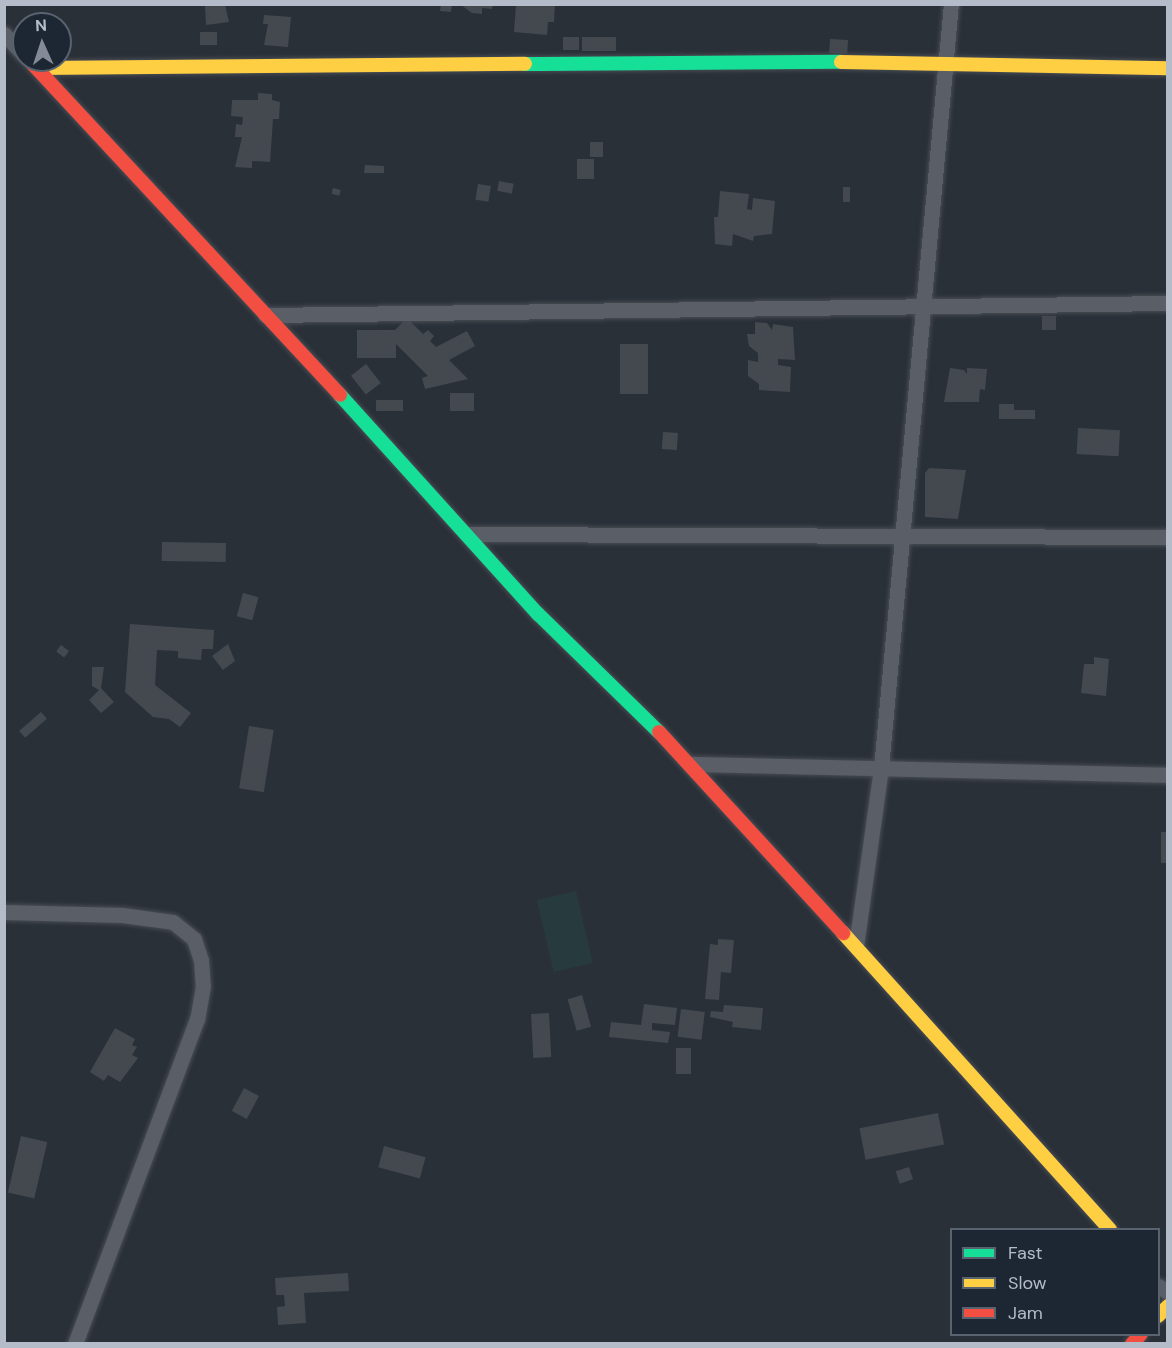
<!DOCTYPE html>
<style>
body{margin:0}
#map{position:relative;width:1172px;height:1348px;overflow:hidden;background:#2a3038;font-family:"DM Sans",sans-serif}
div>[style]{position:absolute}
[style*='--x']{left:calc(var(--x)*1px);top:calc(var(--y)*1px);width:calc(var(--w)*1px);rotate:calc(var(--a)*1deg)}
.green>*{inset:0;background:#273a3e;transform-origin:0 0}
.building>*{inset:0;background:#444950;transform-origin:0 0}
.roads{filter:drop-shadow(0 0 2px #484c53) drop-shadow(0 0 2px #484c53)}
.street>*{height:15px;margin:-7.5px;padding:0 7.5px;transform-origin:7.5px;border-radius:7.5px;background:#5a5e66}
.fast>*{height:14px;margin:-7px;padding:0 7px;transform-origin:7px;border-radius:7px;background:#16e098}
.slow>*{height:14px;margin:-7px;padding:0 7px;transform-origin:7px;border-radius:7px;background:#ffcf43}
.jam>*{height:14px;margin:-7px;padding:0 7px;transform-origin:7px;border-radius:7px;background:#f24e42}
span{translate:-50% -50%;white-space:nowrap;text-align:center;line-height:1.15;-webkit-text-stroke:5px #1d2633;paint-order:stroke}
.frame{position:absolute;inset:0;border:6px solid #b4bcc9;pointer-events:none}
.legend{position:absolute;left:950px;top:1228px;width:210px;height:108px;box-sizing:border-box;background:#1d2633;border:2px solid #59626f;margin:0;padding:8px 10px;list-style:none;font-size:18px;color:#b4bcc9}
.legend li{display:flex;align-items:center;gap:12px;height:30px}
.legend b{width:30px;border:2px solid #59626f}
.north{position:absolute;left:12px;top:12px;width:60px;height:60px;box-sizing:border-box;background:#1d2633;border:2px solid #59626f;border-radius:50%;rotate:357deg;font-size:16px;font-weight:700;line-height:24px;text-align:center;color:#b4bcc9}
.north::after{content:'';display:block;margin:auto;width:21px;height:27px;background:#848b96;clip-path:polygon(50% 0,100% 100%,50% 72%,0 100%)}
</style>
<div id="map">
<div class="green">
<i style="left:576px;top:891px;width:74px;height:40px;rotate:77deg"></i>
</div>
<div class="building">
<i style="clip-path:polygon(441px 4px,452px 4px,451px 12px,440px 11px)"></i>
<i style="clip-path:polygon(460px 4px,493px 4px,492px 9px,482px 8px,482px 14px,472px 13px)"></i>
<i style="clip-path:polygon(516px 4px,555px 4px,554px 22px,548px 22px,547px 35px,514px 32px)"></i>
<i style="clip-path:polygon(205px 5px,225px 5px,229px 22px,206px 25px)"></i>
<i style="clip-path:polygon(264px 15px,291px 17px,288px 47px,264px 45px,268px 24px,263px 24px)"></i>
<i style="left:200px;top:32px;width:17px;height:13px"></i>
<i style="left:563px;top:37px;width:16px;height:13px"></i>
<i style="left:582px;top:37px;width:34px;height:14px"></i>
<i style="left:830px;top:39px;width:18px;height:14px;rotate:3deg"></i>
<i style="clip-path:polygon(258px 93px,272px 94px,272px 100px,280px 102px,279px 119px,273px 119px,270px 162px,252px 161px,252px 168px,235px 167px,242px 137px,235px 137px,236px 124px,242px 125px,243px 117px,231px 116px,232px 100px,258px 100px)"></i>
<i style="left:590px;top:142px;width:13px;height:15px"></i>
<i style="left:577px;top:159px;width:17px;height:20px"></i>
<i style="clip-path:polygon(365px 165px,384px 166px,384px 173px,364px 173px)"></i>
<i style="left:499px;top:181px;width:15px;height:10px;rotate:11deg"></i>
<i style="left:478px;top:184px;width:13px;height:16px;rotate:9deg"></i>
<i style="left:843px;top:187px;width:7px;height:15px"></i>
<i style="left:333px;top:188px;width:8px;height:6px;rotate:14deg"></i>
<i style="clip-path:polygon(720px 191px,749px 194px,747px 209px,752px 210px,753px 198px,775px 201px,772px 234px,754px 236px,753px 241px,733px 234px,732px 246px,715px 244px,714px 217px,718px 217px)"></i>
<i style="left:1042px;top:316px;width:14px;height:14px"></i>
<i style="clip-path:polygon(407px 318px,423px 334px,428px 330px,434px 336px,430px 341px,436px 347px,467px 331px,475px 346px,449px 360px,468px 379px,425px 389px,422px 378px,428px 376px,396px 344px,396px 358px,357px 358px,357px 330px,395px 330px)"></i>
<i style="clip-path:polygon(755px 322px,767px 323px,772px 330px,773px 324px,793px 327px,795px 360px,778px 359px,778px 365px,791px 367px,790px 392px,759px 390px,759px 384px,748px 376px,748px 360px,758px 362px,758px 353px,749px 346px,747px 334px,755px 334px)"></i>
<i style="left:620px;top:344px;width:28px;height:50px"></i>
<i style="left:366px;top:364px;width:24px;height:19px;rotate:52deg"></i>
<i style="clip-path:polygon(950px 368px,964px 370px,967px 374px,967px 368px,987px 369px,985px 390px,980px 389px,979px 402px,944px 402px)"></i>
<i style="left:450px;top:393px;width:24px;height:18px"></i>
<i style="left:376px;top:400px;width:27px;height:11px"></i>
<i style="clip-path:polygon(999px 404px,1014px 404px,1014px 410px,1035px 410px,1035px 419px,999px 419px)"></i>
<i style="left:1078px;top:428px;width:42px;height:26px;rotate:3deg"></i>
<i style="left:663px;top:432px;width:15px;height:17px;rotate:4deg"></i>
<i style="clip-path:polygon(929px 468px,966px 470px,958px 519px,925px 517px,925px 473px)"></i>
<i style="left:162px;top:542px;width:64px;height:19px;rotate:1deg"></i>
<i style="left:243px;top:593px;width:16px;height:24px;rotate:15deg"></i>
<i style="clip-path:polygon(130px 624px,214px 630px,213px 649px,202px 649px,201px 660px,178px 658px,178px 651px,157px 650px,155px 685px,191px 713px,180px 727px,169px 719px,153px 717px,125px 692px)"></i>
<i style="clip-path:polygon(228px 644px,235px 661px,223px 670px,212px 656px)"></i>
<i style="left:61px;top:645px;width:10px;height:8px;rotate:37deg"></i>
<i style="clip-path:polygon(1094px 657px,1109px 659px,1106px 696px,1081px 693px,1084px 664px,1094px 664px)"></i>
<i style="clip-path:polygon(92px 667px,104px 667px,101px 688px,114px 702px,101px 713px,89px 700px,99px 690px,92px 686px)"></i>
<i style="left:41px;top:712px;width:9px;height:29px;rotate:49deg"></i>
<i style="left:249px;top:726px;width:25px;height:63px;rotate:9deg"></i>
<i style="left:1161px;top:832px;width:7px;height:31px"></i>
<i style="clip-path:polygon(718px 939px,734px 940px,731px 973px,721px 972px,719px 1000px,705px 999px,710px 944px,718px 945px)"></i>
<i style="left:582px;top:995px;width:33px;height:15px;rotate:74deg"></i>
<i style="clip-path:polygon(644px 1004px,677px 1008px,675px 1025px,652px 1023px,652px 1030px,670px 1032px,668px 1043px,609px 1037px,611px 1022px,641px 1025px)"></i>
<i style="clip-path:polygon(724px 1005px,763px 1008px,761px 1030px,732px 1027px,733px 1022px,710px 1017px,711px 1011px,723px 1012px)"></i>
<i style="left:681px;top:1009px;width:24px;height:28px;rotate:7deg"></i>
<i style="left:549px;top:1013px;width:44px;height:18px;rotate:87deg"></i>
<i style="clip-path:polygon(115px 1028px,135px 1039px,132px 1045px,137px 1047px,132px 1055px,138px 1058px,120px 1082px,108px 1075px,104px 1081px,90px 1072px)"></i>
<i style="left:676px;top:1048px;width:15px;height:26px"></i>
<i style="left:244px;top:1088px;width:17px;height:26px;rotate:28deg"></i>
<i style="left:938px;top:1113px;width:32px;height:80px;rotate:79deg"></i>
<i style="left:21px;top:1136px;width:27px;height:58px;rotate:13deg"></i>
<i style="left:384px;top:1146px;width:43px;height:22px;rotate:15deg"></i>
<i style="left:909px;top:1167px;width:13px;height:14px;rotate:72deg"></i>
<i style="clip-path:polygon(348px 1273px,349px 1291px,304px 1293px,306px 1323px,278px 1325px,277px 1307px,285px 1306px,284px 1295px,276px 1295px,275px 1278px)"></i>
</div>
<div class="roads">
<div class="street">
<i style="--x:4;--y:34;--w:29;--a:46"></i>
<i style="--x:265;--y:315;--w:903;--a:-0.76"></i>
<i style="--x:470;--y:534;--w:698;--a:0.25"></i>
<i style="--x:692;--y:764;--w:476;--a:1.3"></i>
<i style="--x:4;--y:912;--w:118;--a:1.5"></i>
<i style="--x:122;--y:915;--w:51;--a:7.8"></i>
<i style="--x:173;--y:922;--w:27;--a:39"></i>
<i style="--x:194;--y:939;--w:22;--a:72"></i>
<i style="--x:201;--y:960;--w:26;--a:86"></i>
<i style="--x:203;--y:986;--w:34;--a:100"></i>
<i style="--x:197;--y:1019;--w:347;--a:110.6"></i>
<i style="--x:856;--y:946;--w:180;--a:-82"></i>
<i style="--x:881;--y:768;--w:767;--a:-84.77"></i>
<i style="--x:1158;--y:1286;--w:12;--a:31"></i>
</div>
<div class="fast">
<i style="--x:525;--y:64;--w:316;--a:-0.4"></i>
<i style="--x:340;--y:395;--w:295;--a:47.9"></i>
<i style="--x:538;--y:614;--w:169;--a:44.3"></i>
</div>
<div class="slow">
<i style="--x:841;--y:62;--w:327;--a:1.1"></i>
<i style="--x:37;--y:68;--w:488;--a:-0.5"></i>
<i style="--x:843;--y:933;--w:399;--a:48"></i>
<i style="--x:1158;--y:1316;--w:14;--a:-45"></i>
</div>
<div class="jam">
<i style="--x:29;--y:60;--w:457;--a:47.1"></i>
<i style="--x:659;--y:732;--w:273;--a:47.5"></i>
<i style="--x:1132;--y:1344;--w:13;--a:-48"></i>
</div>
</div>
<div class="frame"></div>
<ul class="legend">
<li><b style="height:8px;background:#16e098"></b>Fast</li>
<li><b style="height:8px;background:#ffcf43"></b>Slow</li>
<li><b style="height:8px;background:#f24e42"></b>Jam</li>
</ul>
<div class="north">N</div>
</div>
